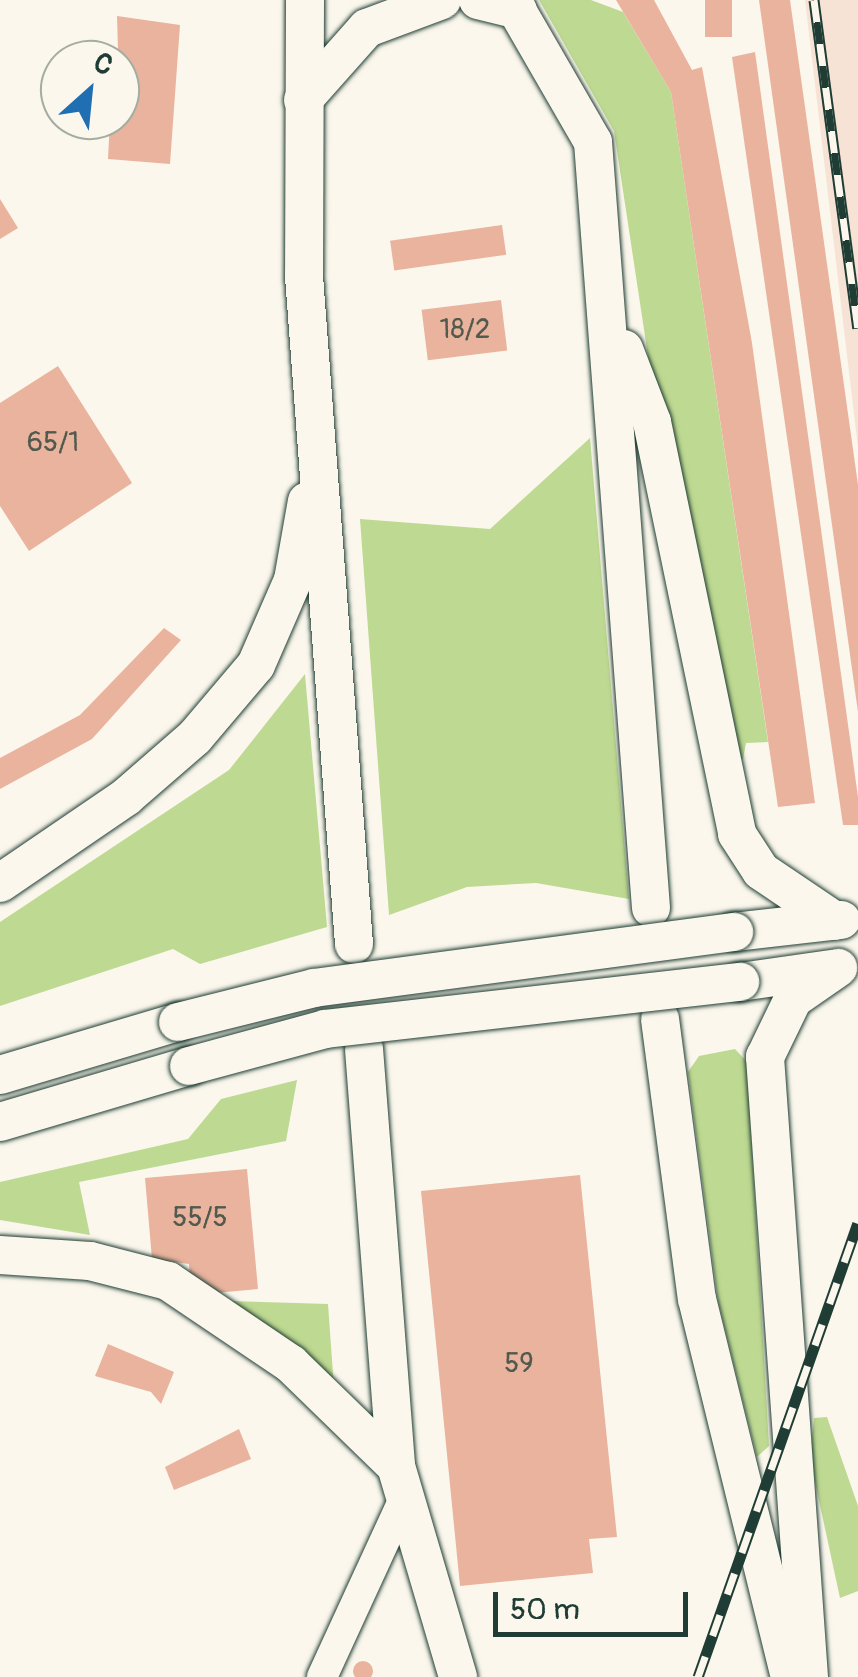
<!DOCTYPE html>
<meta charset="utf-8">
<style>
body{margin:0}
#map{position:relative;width:858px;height:1677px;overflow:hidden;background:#fbf7ec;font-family:Pangolin,sans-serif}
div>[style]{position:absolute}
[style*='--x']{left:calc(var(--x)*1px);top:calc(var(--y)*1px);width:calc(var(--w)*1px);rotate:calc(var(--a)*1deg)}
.built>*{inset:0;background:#f6e3d5}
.green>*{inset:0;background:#bed991}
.building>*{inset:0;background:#e9b39e;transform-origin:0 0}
.round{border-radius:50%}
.roads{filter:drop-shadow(0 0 2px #1f3d34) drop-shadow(0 0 2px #1f3d34)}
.minor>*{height:30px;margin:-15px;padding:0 15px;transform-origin:15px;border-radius:15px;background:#fbf7ec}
.major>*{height:38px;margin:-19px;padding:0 19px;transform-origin:19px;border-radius:19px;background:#fbf7ec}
.rail>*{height:11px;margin-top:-5.5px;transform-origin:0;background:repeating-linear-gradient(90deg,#fbf7ec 0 22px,#1f3d34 0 44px);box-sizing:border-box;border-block:2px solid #1f3d34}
.bridges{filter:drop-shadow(0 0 2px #1f3d34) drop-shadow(0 0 2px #1f3d34)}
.major-bridge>*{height:38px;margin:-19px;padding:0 19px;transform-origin:19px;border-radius:19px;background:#fbf7ec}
span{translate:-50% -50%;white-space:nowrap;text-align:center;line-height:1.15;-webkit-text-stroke:10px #fbf7ec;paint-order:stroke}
.number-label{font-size:28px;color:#525a4e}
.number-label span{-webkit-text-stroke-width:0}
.north{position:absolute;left:40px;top:40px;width:100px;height:100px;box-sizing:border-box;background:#fbf7ec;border:2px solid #a3ada2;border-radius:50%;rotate:27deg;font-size:28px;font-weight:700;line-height:40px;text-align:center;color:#1f3d34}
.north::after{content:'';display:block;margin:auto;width:35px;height:45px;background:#1f6fb2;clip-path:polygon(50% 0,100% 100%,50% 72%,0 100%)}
.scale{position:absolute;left:493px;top:1592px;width:195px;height:45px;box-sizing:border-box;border:5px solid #1f3d34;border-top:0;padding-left:12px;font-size:30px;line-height:35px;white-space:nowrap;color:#1f3d34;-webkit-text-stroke:8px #fbf7ec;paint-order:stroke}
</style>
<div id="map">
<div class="built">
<i style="clip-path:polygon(805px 0,858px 0,858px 448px)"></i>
</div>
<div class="green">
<i style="clip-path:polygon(539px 0,591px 0,623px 12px,671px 92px,768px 742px,746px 743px,743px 759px,732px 755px,648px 356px,614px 131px)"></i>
<i style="clip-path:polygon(590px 438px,629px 899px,536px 883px,467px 887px,389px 915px,360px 519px,490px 529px)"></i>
<i style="clip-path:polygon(305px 674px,327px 927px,200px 964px,173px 949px,0 1006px,0 922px,229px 770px)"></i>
<i style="clip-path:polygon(735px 1049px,747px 1062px,769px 1446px,757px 1457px,718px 1301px,688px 1072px,699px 1056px)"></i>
<i style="clip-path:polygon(297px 1080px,286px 1141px,79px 1182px,90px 1235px,0 1220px,0 1182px,188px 1139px,221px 1099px)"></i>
<i style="clip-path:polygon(229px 1301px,328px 1304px,334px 1388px)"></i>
<i style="clip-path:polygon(827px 1417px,858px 1506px,858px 1591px,840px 1598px,810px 1459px,814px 1418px)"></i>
</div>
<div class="building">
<i style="clip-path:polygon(616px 0,654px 0,692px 70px,702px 67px,752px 343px,815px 803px,778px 807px,671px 92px)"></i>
<i style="left:705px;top:0;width:27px;height:37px"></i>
<i style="clip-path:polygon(759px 0,790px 0,858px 485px,858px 712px)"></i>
<i style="clip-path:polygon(117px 16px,180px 25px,170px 164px,108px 159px,110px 120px,120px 120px)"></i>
<i style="clip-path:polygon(755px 52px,858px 797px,858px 825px,843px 825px,732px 57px)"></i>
<i style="clip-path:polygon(0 199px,18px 228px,0 239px)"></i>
<i style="left:502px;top:225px;width:30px;height:113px;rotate:82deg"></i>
<i style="left:501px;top:300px;width:51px;height:80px;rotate:83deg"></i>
<i style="clip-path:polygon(58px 366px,132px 483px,29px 551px,0 506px,0 403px)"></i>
<i style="clip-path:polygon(164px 628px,181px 640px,92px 739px,0 789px,0 758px,80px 715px)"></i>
<i style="clip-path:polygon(247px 1169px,258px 1289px,215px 1293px,190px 1281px,189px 1264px,152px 1259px,145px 1178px)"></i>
<i style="clip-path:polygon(580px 1175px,617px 1537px,589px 1539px,593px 1573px,460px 1586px,421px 1191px)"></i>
<i style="clip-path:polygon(108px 1344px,174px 1372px,161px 1404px,151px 1392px,95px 1376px)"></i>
<i style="clip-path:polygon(239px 1429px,251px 1459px,174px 1490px,165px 1467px)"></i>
<i class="round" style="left:353px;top:1661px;width:20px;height:20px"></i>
</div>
<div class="roads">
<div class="minor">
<i style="--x:322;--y:1677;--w:196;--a:-65.3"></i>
</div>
<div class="major">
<i style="--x:305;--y:0;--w:276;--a:90.2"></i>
<i style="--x:304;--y:276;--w:670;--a:85.72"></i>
<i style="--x:478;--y:0;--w:41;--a:14"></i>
<i style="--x:511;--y:0;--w:164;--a:60"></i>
<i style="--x:593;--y:142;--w:768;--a:85.67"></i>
<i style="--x:303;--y:100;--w:96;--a:-48.4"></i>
<i style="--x:367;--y:28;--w:80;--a:-20.5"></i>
<i style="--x:624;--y:349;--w:78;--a:69"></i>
<i style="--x:652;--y:422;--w:421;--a:78.3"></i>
<i style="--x:737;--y:834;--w:44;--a:57"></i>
<i style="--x:761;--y:871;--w:89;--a:34"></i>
<i style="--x:0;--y:883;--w:153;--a:-34.3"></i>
<i style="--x:126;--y:797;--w:91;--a:-41"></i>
<i style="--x:195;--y:737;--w:94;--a:-49.7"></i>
<i style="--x:256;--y:665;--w:93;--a:-66.5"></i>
<i style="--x:293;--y:580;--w:80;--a:-80"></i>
<i style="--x:734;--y:932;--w:108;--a:-6.4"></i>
<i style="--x:740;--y:982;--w:92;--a:-8.1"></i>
<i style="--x:660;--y:1019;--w:282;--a:82.5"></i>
<i style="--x:697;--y:1299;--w:389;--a:76.2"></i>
<i style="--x:364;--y:1049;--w:418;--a:85.6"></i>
<i style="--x:396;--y:1466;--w:220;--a:73.6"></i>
<i style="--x:0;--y:1075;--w:186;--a:-16.6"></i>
<i style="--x:0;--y:1122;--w:197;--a:-16.5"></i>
<i style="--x:0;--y:1255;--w:90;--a:3.8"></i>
<i style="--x:90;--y:1261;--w:81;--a:14.4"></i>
<i style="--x:168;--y:1281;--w:148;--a:34"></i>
<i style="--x:291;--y:1364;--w:146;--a:44.2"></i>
<i style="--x:809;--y:1677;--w:622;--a:-94.06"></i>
<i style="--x:765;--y:1057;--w:64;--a:-64.2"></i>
<i style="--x:793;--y:999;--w:55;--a:-34.6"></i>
</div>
</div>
<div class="rail">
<i style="--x:814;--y:0;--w:331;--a:82.4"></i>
<i style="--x:698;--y:1677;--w:481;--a:-70.6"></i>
</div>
<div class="bridges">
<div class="major-bridge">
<i style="--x:178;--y:1022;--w:140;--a:-14"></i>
<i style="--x:314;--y:988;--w:424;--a:-7.6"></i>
<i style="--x:189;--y:1066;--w:141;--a:-15.2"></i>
<i style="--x:325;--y:1029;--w:418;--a:-6.5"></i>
</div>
</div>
<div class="number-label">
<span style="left:465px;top:330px">18/2</span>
<span style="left:53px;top:443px">65/1</span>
<span style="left:200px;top:1218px">55/5</span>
<span style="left:519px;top:1364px">59</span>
</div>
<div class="north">С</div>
<div class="scale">50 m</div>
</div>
